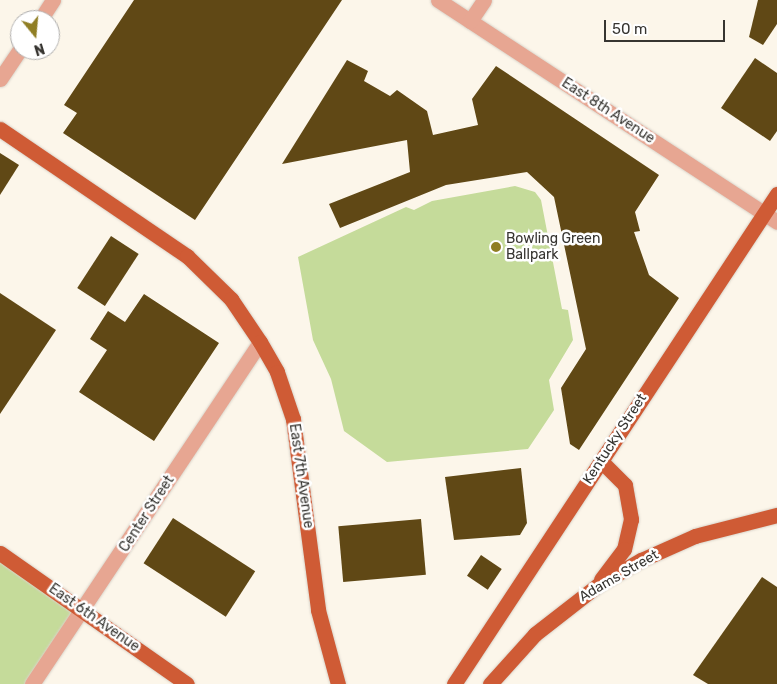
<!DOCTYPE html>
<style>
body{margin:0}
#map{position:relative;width:777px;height:684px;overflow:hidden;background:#fcf6ea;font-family:Rubik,sans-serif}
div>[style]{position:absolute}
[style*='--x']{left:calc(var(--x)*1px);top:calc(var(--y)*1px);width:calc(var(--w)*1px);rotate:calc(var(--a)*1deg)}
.green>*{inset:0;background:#c5db9a}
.building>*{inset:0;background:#604815;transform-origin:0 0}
.roads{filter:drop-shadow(0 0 1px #d9d3c9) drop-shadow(0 0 1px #d9d3c9)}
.minor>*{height:15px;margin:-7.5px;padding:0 7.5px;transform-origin:7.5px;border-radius:7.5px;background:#e7a692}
.major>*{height:15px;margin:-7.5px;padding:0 7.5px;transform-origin:7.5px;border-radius:7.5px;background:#cf5b35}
.dots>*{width:14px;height:14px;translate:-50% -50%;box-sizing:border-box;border:2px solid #fff;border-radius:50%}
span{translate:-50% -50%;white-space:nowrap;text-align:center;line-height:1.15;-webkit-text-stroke:5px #fff;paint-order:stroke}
.street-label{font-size:14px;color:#373531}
.poi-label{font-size:14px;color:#373531}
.left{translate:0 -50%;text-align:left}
.north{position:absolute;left:10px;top:10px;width:50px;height:50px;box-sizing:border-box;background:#fff;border:1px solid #afaead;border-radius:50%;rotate:163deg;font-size:14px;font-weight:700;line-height:20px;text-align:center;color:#373531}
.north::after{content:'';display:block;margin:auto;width:18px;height:22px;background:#907e24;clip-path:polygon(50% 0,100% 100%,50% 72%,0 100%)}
.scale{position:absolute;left:604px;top:20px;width:121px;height:22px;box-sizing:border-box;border:2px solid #373531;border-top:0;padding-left:6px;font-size:15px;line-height:18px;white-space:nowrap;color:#373531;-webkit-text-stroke:4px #fff;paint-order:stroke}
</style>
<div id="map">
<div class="green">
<i style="clip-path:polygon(515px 186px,535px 192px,541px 200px,562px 309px,568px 310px,573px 340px,549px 380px,554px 410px,528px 449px,387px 462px,344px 431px,331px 379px,313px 340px,298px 257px,406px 207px,414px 210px,432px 201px)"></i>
<i style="clip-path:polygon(0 553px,86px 611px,34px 684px,0 684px)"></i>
</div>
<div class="building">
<i style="clip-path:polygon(134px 0,342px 0,195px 220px,63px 133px,77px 113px,64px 105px)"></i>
<i style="clip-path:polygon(758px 0,777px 0,777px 24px,763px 45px,749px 37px)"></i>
<i style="clip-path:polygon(755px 58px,777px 73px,777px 131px,770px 141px,721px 108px)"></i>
<i style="clip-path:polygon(347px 60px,368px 71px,364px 81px,390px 96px,397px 90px,427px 111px,433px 135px,478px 125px,472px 99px,496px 66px,659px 175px,635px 212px,640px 231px,634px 232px,649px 275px,679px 298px,579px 450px,570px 444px,561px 388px,586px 349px,554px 197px,527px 172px,446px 185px,340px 228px,329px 204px,410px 172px,407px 140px,282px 164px)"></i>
<i style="clip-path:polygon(0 153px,19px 165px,0 195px)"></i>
<i style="left:111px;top:236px;width:33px;height:62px;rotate:33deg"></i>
<i style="clip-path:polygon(0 293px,56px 330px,0 414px)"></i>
<i style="clip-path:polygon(144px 294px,219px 343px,154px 441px,79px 392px,107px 350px,90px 339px,108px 311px,125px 322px)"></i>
<i style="clip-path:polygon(521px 468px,527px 523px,520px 535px,454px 540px,445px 477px)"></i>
<i style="left:173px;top:518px;width:98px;height:54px;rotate:33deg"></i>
<i style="left:421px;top:519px;width:56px;height:83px;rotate:85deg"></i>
<i style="left:481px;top:555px;width:25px;height:25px;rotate:34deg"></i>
<i style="clip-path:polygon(762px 577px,777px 587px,777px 684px,708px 684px,693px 675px)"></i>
</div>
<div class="roads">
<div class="minor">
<i style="--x:438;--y:0;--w:405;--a:33.2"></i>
<i style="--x:40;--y:20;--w:24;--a:-57"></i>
<i style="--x:470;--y:21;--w:25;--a:-56"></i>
<i style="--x:0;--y:79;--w:36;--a:-56"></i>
<i style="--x:32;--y:684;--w:411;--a:-56.3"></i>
</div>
<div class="major">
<i style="--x:0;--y:129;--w:226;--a:34.2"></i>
<i style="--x:187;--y:256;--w:62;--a:44.3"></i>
<i style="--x:231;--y:299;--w:52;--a:56"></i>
<i style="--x:260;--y:342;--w:34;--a:60"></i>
<i style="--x:277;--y:372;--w:50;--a:71.2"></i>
<i style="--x:293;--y:419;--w:193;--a:82.5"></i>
<i style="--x:318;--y:610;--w:77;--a:74.9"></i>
<i style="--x:601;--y:461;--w:34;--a:45"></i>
<i style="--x:625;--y:485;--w:35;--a:80"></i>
<i style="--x:631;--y:519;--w:31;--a:103"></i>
<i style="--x:624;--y:549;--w:38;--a:127"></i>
<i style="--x:0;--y:553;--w:228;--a:35"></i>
<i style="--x:454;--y:684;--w:587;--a:-56.61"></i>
<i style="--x:490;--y:684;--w:67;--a:-48"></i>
<i style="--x:535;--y:634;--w:80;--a:-37.9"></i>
<i style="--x:598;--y:585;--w:50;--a:-30.2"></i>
<i style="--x:641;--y:560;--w:59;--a:-24"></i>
<i style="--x:695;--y:536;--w:85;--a:-14.4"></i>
</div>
</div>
<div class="dots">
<i style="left:496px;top:247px;background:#907e24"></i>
</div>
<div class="street-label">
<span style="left:608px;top:111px;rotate:33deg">East 8th Avenue</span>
<span style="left:615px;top:439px;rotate:-57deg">Kentucky Street</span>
<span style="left:301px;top:476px;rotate:82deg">East 7th Avenue</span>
<span style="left:147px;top:514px;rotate:-57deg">Center Street</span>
<span style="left:619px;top:576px;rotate:-30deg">Adams Street</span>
<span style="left:94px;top:618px;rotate:35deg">East 6th Avenue</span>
</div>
<div class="poi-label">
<span class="left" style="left:506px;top:247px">Bowling Green<br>Ballpark</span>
</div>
<div class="north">N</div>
<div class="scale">50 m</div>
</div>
